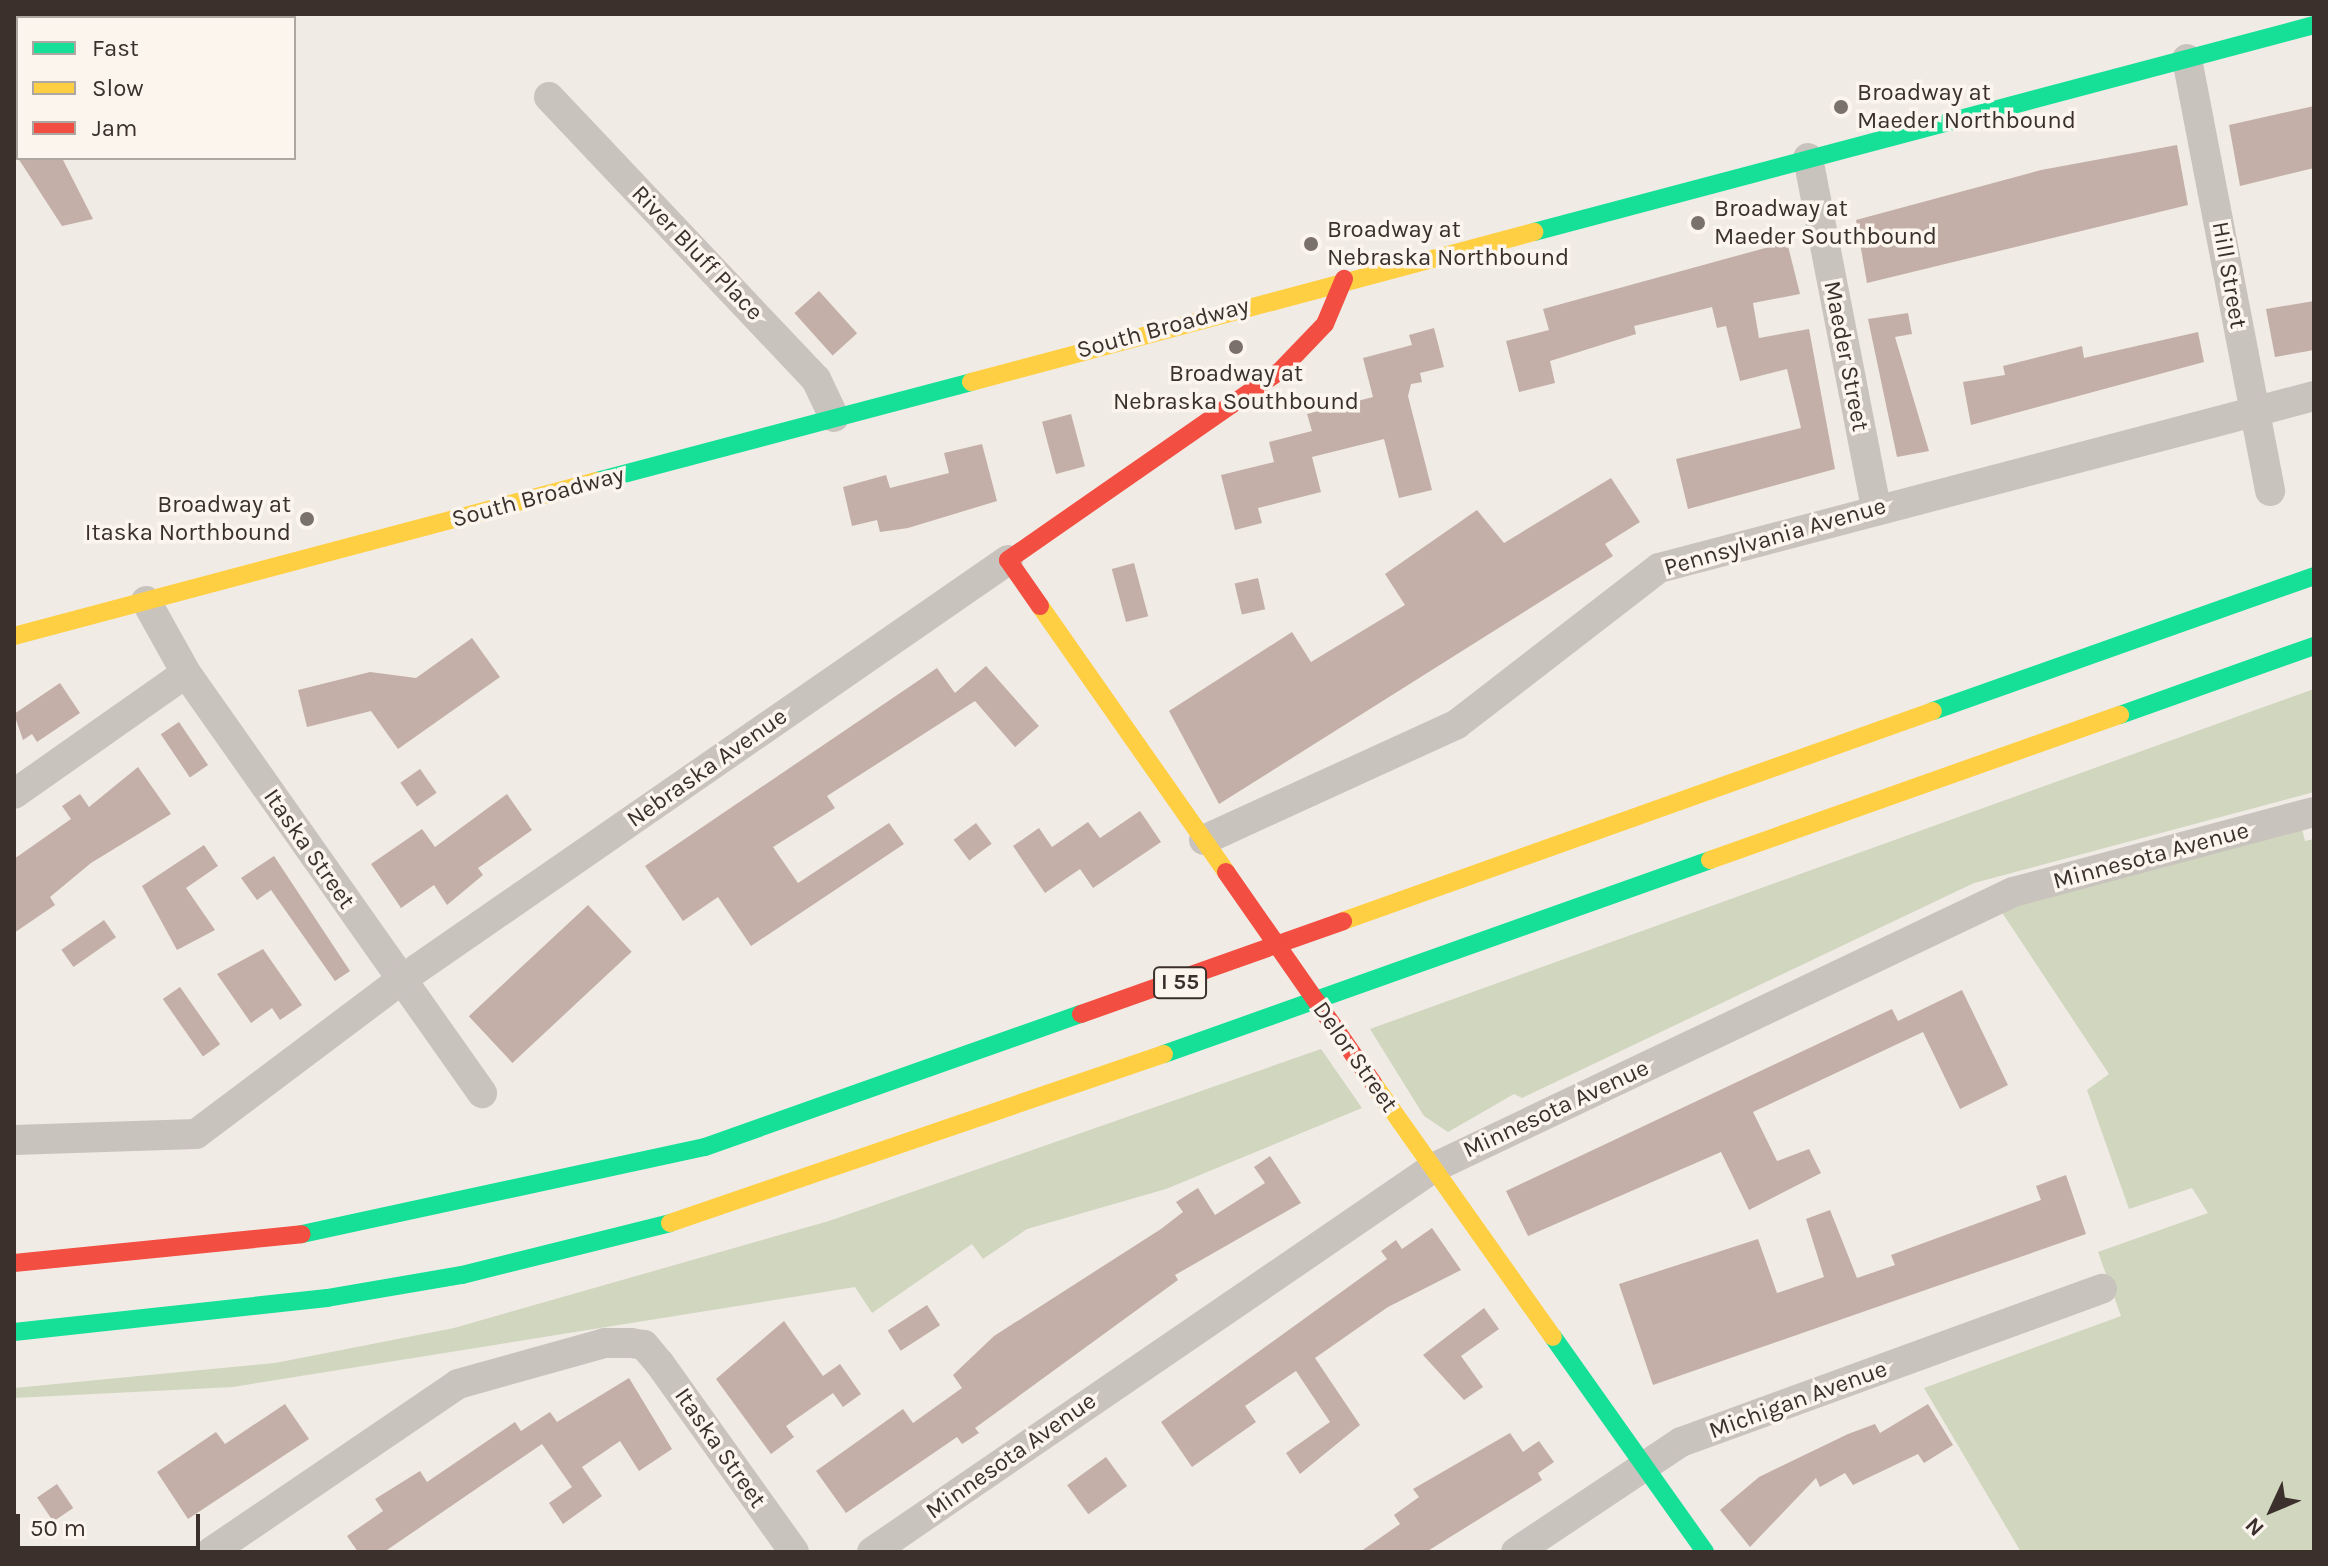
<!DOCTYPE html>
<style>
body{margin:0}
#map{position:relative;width:2328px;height:1566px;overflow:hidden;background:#f0ebe5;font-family:Karla,sans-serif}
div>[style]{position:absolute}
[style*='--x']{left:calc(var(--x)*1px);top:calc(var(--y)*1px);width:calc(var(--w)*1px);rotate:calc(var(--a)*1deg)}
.green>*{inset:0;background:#d1d6bf}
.building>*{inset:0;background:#c3afa7;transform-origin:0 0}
.street>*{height:30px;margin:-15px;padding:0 15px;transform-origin:15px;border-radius:15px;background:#c9c3be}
.fast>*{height:18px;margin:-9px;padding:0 9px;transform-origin:9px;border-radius:9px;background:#16e098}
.slow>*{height:18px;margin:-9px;padding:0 9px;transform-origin:9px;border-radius:9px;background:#ffcf43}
.jam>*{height:18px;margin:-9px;padding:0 9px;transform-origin:9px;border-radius:9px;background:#f24e42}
.jam-bridge>*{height:18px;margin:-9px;padding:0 9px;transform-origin:9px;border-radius:9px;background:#f24e42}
.dots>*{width:22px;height:22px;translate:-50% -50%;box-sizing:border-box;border:4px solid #fbf5ee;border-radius:50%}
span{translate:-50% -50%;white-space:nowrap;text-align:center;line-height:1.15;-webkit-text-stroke:7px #fbf5ee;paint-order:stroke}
.shield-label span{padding:2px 6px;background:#fbf5ee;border:2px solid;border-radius:6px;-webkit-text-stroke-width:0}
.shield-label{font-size:22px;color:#3b302b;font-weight:700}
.poi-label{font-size:24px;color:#3b302b}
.left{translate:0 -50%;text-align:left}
.right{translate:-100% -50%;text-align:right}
.street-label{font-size:24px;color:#3b302b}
.frame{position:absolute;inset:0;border:16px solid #3b302b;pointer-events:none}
.legend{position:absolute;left:16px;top:16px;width:280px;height:144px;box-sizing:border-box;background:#fbf5ee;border:2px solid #aea6a0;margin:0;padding:10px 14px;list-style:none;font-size:24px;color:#3b302b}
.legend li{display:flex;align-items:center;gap:16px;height:40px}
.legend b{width:40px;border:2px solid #aea6a0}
.north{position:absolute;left:2232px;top:1470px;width:80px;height:80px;-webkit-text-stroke:6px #fbf5ee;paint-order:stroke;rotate:226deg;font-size:22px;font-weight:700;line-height:32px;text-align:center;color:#3b302b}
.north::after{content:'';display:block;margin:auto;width:28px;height:36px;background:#3b302b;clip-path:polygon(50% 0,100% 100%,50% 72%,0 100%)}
.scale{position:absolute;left:16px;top:1514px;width:184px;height:36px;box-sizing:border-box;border:4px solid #3b302b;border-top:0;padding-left:10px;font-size:24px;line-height:28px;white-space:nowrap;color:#3b302b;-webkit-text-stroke:6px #fbf5ee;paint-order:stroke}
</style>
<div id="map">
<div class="green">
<i style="clip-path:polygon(2314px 689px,2314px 792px,1974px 883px,1522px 1098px,1514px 1094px,1448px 1132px,1424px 1116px,1370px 1029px)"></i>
<i style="clip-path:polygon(2302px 829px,2305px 841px,2314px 839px,2314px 1552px,2021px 1552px,1924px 1388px,2121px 1316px,2098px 1252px,2208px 1213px,2192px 1188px,2129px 1209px,2087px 1090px,2109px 1074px,1999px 908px)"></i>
<i style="clip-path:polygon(1321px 1049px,1362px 1108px,1166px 1189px,1027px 1229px,983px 1259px,972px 1244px,872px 1313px,855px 1287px,233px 1387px,14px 1398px,14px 1388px,275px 1363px,454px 1328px,829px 1221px)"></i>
</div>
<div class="building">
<i style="clip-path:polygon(2314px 106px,2314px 168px,2240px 186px,2229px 125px)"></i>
<i style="clip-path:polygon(2177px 145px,2188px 205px,1867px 283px,1856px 220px,2041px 170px)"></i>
<i style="clip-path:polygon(18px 158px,62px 158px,93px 219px,62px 226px)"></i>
<i style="clip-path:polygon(1787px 242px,1800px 294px,1753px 303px,1759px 338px,1809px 329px,1835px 469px,1688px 509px,1676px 459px,1801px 428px,1787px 369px,1740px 381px,1726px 326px,1717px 328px,1712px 307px,1634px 326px,1636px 334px,1550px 361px,1555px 383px,1519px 392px,1506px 341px,1549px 330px,1543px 309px)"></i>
<i style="left:819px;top:291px;width:57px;height:33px;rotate:48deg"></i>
<i style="clip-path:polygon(2314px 301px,2314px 350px,2275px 357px,2266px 309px)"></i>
<i style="clip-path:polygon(1908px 313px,1912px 334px,1895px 337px,1929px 451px,1897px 457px,1868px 319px)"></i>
<i style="clip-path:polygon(1434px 328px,1444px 367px,1420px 373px,1422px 382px,1411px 384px,1408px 396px,1432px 490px,1399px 498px,1384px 439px,1312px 457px,1321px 492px,1258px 508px,1262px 523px,1235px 530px,1221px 475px,1274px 462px,1269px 442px,1312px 431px,1307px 414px,1373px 397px,1363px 358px,1412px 345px,1409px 335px)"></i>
<i style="clip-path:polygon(2198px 332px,2204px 362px,1971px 425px,1963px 382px,2005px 375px,2003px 366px,2082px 346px,2084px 358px)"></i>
<i style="left:1071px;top:414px;width:54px;height:30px;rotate:75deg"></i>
<i style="clip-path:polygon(982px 444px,997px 501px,908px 528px,880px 532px,877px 520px,852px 526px,843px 487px,886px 475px,890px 488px,949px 473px,944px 453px)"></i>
<i style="clip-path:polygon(1611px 478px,1640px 522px,1605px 544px,1613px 556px,1219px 804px,1169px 711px,1292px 632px,1311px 662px,1405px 605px,1385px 574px,1477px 510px,1504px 543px)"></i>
<i style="left:1134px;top:563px;width:55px;height:23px;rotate:75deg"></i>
<i style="left:1258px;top:578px;width:32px;height:24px;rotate:77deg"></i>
<i style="clip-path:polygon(472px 638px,500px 677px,398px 749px,371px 711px,307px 727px,298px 690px,370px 672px,416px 678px)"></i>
<i style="clip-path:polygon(986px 666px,1039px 726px,1015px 747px,975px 701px,827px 796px,835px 808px,773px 847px,798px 883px,889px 823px,904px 844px,751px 946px,718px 897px,683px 921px,645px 866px,937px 668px,955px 693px)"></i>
<i style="clip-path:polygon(60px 683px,80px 713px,37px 742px,32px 734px,23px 740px,14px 714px)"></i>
<i style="left:179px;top:722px;width:52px;height:22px;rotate:56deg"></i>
<i style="clip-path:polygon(138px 767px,171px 814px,91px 863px,50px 897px,55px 905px,14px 933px,14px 859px,71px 819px,62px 806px,80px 794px,89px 807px)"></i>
<i style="left:420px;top:769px;width:29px;height:24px;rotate:55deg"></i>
<i style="clip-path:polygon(507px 794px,532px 830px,478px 868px,483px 875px,447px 905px,434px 885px,401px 908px,371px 864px,422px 829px,435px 847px)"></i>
<i style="clip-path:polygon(1140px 811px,1161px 842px,1093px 888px,1080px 869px,1045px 893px,1013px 846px,1039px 828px,1052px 847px,1088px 822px,1100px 838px)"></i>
<i style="left:976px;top:823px;width:26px;height:28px;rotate:53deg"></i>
<i style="clip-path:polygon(204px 845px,218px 866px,186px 888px,215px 930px,177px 950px,142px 886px)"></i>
<i style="clip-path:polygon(274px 856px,350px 971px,335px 981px,271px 890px,257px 900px,241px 878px)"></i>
<i style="left:588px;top:905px;width:64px;height:163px;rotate:47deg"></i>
<i style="left:104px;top:920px;width:21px;height:52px;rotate:55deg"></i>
<i style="clip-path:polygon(263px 949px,302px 1005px,280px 1020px,272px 1008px,251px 1023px,217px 974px)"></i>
<i style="left:180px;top:987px;width:70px;height:21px;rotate:55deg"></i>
<i style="clip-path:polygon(1962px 990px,2008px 1085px,1960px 1109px,1923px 1032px,1753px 1112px,1777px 1161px,1809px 1149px,1821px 1173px,1749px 1210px,1721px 1152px,1528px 1236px,1506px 1191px,1892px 1009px,1898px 1021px)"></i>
<i style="clip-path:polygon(1270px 1156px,1301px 1203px,1175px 1275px,1178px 1280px,975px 1428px,979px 1433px,962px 1444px,957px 1437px,846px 1513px,816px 1471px,903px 1409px,913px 1423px,962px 1388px,953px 1375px,994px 1336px,1161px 1229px,1183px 1212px,1176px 1202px,1198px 1188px,1215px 1215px,1265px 1183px,1254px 1167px)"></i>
<i style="clip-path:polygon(2066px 1175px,2086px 1234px,1653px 1385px,1619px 1284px,1758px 1239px,1777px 1293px,1824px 1277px,1806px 1219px,1830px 1210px,1857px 1278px,1895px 1265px,1891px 1255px,2041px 1200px,2036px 1186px)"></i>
<i style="clip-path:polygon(1432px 1228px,1461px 1270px,1388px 1307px,1315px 1358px,1360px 1425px,1300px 1474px,1286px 1453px,1330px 1422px,1296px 1371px,1245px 1406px,1256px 1422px,1192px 1467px,1161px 1422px,1387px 1259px,1381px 1251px,1396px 1240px,1402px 1249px)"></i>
<i style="left:927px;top:1305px;width:24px;height:47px;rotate:57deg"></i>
<i style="clip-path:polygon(1484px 1308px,1499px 1329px,1461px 1356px,1483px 1387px,1464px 1400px,1423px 1355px)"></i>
<i style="clip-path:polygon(784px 1321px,823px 1376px,840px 1364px,861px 1394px,843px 1407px,833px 1393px,786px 1426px,794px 1437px,771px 1454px,716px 1379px)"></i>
<i style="clip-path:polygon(629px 1378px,672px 1449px,639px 1471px,620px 1441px,582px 1467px,602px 1496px,563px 1524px,549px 1503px,572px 1487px,542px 1444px,384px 1552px,358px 1552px,347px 1536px,383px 1511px,375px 1499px,420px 1471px,427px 1482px,515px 1422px,521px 1431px,550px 1412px,557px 1422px)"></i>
<i style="clip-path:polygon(285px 1404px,309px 1439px,188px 1519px,157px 1472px,216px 1432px,225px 1444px)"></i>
<i style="clip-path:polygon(1928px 1404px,1953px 1445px,1924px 1463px,1918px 1454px,1853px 1485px,1845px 1473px,1820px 1487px,1816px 1478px,1750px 1547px,1720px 1510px,1759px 1477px,1848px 1434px,1875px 1424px,1880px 1433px)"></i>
<i style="clip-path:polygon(1510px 1433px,1523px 1452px,1539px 1441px,1554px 1462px,1538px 1473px,1542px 1480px,1426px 1552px,1360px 1552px,1400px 1524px,1394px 1515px,1419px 1497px,1413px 1489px)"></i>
<i style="left:1106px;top:1457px;width:36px;height:48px;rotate:54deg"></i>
<i style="left:57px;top:1484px;width:29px;height:24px;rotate:56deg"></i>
</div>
<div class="street">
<i style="--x:2187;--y:59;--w:440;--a:79.1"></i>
<i style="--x:549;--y:97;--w:388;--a:46.6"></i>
<i style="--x:816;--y:379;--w:42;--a:64.7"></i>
<i style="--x:1808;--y:158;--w:356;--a:79"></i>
<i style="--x:146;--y:601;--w:82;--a:60.9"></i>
<i style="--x:186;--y:673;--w:514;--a:54.83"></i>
<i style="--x:14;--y:794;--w:210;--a:-35.1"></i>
<i style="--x:1204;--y:840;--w:278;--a:-24.6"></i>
<i style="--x:1457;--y:724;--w:255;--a:-37.7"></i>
<i style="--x:1659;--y:568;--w:677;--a:-14.71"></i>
<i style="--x:14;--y:1140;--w:182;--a:-1.9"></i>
<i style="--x:196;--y:1134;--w:256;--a:-36.9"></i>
<i style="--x:401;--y:980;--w:738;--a:-34.68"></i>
<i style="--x:211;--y:1552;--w:299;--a:-34.2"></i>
<i style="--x:458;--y:1384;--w:153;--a:-15.6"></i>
<i style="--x:605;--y:1343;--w:26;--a:0"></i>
<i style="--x:631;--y:1343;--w:13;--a:9"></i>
<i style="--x:644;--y:1345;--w:25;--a:50"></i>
<i style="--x:660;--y:1364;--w:231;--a:54.5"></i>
<i style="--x:872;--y:1552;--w:680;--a:-34.39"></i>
<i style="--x:1433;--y:1168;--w:642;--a:-25.45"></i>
<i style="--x:2013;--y:892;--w:311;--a:-14.9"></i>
<i style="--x:1516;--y:1552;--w:198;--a:-33.7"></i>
<i style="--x:1681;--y:1442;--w:448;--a:-20"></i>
</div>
<div class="fast">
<i style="--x:1534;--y:232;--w:807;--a:-14.86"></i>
<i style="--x:597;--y:481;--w:387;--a:-14.8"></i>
<i style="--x:1933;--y:711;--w:404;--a:-19.5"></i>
<i style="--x:2120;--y:715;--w:206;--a:-19.6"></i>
<i style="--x:1164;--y:1054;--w:579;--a:-19.56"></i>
<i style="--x:302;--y:1234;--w:412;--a:-12.2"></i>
<i style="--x:705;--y:1147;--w:399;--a:-19.5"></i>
<i style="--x:14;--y:1332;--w:315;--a:-6.2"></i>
<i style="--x:327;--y:1298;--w:137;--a:-9.7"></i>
<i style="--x:462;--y:1275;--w:214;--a:-14"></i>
<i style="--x:1553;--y:1337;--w:263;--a:54.7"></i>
</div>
<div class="slow">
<i style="--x:971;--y:382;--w:583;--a:-14.92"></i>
<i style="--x:1040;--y:606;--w:325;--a:55"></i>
<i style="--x:14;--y:636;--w:603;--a:-14.89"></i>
<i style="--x:1710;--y:860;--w:435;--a:-19.5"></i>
<i style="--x:1343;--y:921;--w:626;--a:-19.59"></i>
<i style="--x:1373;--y:1083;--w:311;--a:54.7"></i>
<i style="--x:670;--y:1223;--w:522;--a:-18.89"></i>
</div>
<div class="jam">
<i style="--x:1040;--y:606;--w:56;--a:-124.8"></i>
<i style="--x:1008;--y:560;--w:330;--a:-34.8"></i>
<i style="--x:1279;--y:372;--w:66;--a:-46.2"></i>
<i style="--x:1325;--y:324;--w:49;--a:-67.1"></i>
<i style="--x:1081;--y:1014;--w:278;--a:-19.5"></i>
<i style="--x:14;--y:1263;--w:289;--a:-5.7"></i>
</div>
<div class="jam-bridge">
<i style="--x:1226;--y:872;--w:257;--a:55.1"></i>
</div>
<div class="dots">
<i style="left:1841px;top:107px;background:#7a716c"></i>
<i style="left:1698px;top:223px;background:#7a716c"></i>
<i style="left:1311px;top:244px;background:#7a716c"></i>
<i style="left:1236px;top:347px;background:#7a716c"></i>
<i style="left:307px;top:519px;background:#7a716c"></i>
</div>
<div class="shield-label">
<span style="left:1180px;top:983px">I 55</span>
</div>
<div class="poi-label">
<span class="left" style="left:1857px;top:107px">Broadway at<br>Maeder Northbound</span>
<span class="left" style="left:1714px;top:223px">Broadway at<br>Maeder Southbound</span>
<span class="left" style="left:1327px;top:244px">Broadway at<br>Nebraska Northbound</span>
<span style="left:1236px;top:388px">Broadway at<br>Nebraska Southbound</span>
<span class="right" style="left:291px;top:519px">Broadway at<br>Itaska Northbound</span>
</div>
<div class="street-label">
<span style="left:697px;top:253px;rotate:46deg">River Bluff Place</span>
<span style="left:2229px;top:275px;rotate:80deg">Hill Street</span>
<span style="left:1163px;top:328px;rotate:-15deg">South Broadway</span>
<span style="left:1846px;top:356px;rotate:79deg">Maeder Street</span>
<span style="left:538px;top:497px;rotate:-15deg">South Broadway</span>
<span style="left:1775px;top:537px;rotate:-16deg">Pennsylvania Avenue</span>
<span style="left:707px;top:768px;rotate:-35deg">Nebraska Avenue</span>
<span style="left:309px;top:849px;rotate:55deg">Itaska Street</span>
<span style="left:2151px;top:856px;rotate:-15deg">Minnesota Avenue</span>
<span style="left:1355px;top:1057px;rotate:55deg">Delor Street</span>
<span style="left:1556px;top:1109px;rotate:-25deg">Minnesota Avenue</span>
<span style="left:1798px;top:1400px;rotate:-20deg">Michigan Avenue</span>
<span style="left:720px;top:1448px;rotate:55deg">Itaska Street</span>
<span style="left:1011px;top:1456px;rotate:-35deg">Minnesota Avenue</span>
</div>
<div class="frame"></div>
<ul class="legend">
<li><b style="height:10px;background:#16e098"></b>Fast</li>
<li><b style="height:10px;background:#ffcf43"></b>Slow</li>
<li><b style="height:10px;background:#f24e42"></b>Jam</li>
</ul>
<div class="north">N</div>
<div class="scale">50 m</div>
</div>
